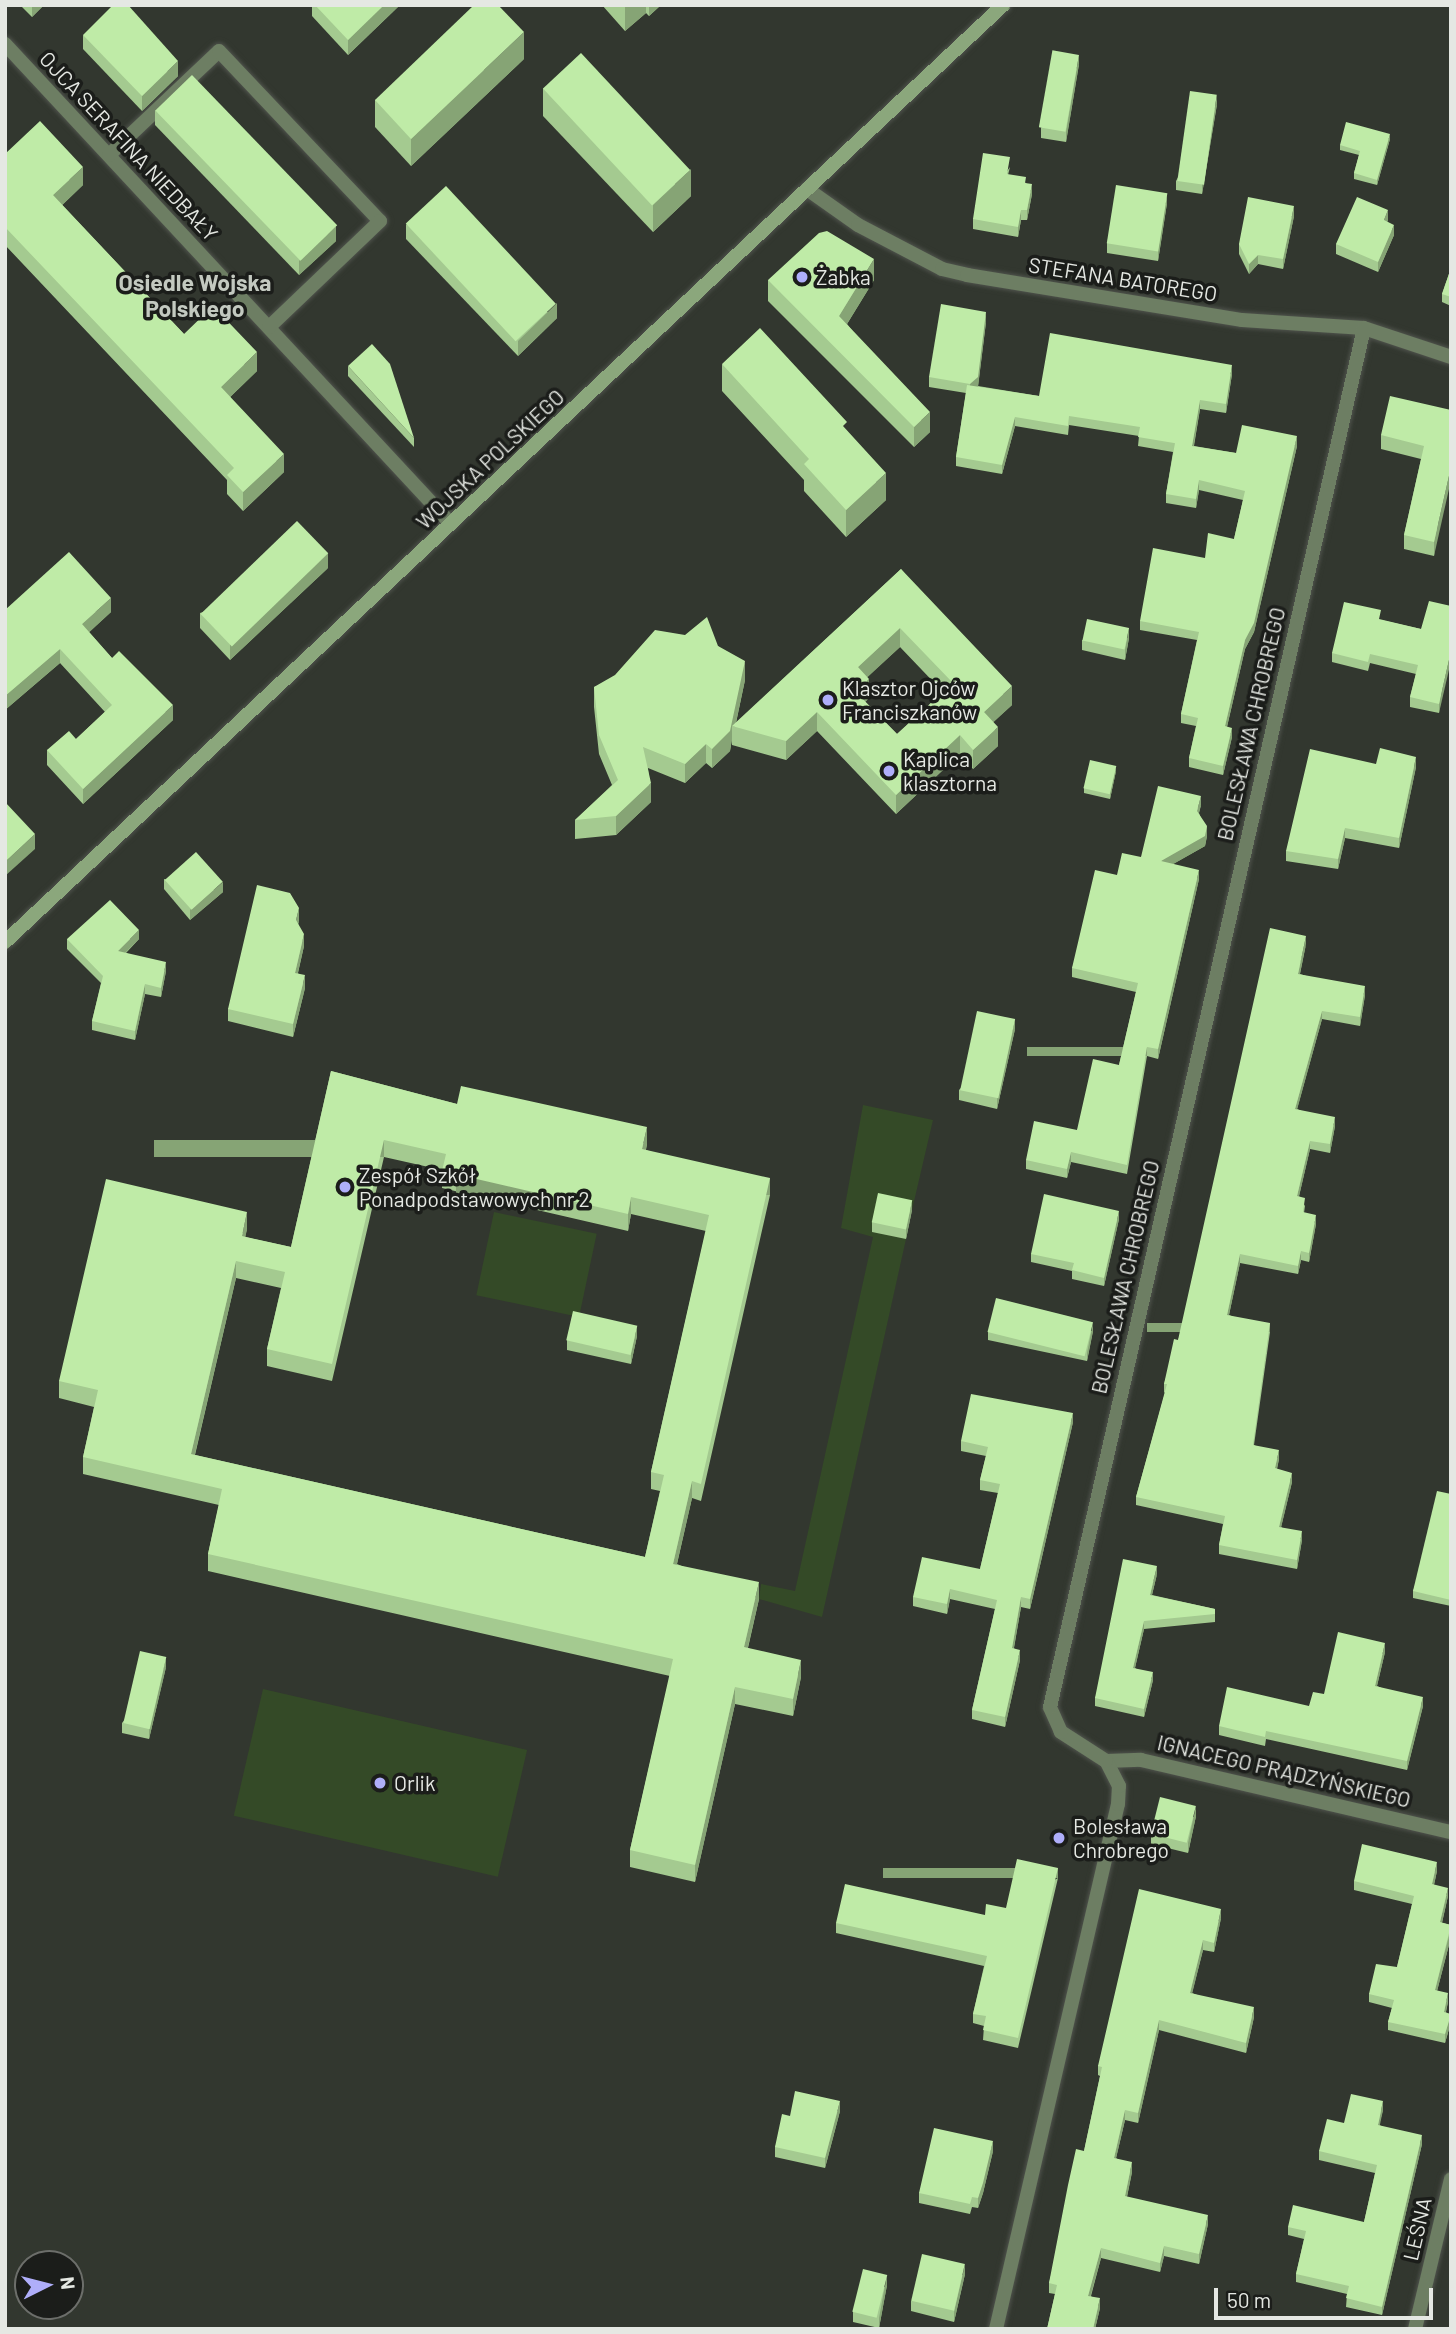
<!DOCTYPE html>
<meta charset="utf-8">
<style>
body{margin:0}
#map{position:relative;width:1456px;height:2334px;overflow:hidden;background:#32372f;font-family:Barlow,sans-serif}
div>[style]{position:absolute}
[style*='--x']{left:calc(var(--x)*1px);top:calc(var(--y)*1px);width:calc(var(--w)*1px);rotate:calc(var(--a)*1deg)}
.green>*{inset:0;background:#344a27;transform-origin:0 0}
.roads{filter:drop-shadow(0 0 2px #4f534c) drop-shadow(0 0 2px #4f534c)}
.minor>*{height:14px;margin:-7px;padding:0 7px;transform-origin:7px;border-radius:7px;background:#6d7e63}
.secondary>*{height:14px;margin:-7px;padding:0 7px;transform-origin:7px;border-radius:7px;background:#8ba77c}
.wall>*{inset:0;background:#a4ca90}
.shaded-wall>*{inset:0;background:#86a475;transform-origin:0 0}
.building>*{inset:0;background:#bfeba7;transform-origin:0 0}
.dots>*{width:19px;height:19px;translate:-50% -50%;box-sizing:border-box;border:4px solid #1b1d1a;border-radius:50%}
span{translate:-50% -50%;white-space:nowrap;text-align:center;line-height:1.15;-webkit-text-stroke:7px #1b1d1a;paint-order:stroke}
.street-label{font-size:21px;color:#e5e8e3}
.poi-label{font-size:21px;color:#e5e8e3}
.left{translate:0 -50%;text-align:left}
.neighbourhood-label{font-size:23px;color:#c3c9c0;font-weight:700}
.frame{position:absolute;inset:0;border:7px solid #e5e8e3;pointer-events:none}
.north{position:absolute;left:14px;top:2250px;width:70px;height:70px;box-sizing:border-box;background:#1b1d1a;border:2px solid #6c6e6a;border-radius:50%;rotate:84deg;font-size:19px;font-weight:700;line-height:28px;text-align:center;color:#e5e8e3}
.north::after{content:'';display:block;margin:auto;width:24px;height:32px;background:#afaefa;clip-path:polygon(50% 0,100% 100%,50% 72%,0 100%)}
.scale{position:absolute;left:1214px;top:2288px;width:219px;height:32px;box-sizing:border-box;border:4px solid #e5e8e3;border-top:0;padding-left:9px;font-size:21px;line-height:24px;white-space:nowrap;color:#e5e8e3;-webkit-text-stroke:5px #1b1d1a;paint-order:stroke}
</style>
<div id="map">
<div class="green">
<i style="clip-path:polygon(863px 1105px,933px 1120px,912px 1210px,879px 1203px,906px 1239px,822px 1617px,759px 1599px,761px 1584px,795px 1591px,873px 1237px,841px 1228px)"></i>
<i style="left:494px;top:1212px;width:105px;height:85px;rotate:12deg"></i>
<i style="left:263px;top:1689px;width:271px;height:130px;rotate:13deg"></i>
</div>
<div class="roads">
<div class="minor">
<i style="--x:5;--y:44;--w:655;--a:47.1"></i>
<i style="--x:109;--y:155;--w:151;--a:-43.4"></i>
<i style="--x:219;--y:51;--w:234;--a:46.6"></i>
<i style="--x:380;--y:221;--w:153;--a:136.3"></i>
<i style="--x:807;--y:189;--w:62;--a:35.2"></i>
<i style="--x:858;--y:225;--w:95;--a:27.6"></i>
<i style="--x:942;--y:269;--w:26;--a:13"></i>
<i style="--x:967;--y:275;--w:279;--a:9.3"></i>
<i style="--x:1242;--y:320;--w:122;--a:3.8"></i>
<i style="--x:1364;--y:328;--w:92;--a:18.4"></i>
<i style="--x:1106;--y:1761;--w:35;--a:-2"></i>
<i style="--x:1141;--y:1760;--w:318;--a:13.1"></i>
<i style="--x:996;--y:2329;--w:539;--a:-76.92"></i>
<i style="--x:1118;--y:1804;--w:18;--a:-87"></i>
<i style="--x:1119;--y:1786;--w:28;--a:-117"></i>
<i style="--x:1106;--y:1761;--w:54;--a:-147.2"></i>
<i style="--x:1061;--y:1732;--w:27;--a:-114"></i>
<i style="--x:1050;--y:1707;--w:1414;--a:-77.17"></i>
<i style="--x:1415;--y:2329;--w:154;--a:-76.5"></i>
</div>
<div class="secondary">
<i style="--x:5;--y:942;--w:1369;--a:-43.19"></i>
</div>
</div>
<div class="wall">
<i style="clip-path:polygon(20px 5px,44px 5px,32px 17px)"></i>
<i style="clip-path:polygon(312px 5px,400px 5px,348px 55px,312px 16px)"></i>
<i style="clip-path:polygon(602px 5px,661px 5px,649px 16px,646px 13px,625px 31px)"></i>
<i style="clip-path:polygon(83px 35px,178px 76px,142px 111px,83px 49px)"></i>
<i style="clip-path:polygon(524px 59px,411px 166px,375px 127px,375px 100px)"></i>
<i style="clip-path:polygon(1079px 64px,1066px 142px,1041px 138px,1041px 128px)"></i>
<i style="clip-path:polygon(543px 88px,691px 196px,653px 232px,543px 116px)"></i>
<i style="clip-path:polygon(1217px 104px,1202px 194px,1176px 190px,1176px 181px)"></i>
<i style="clip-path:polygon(155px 110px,336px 241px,299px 275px,155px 125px)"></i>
<i style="clip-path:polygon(1390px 139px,1377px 185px,1354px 179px,1354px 173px,1359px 155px,1340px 150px,1340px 145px)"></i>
<i style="clip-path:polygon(5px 154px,83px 185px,62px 205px,184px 334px,257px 371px,230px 397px,284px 472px,243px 511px,227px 494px,227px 480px,5px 245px)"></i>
<i style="clip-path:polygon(1010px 167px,1008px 175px,1026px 183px,1032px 194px,1027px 220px,1021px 220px,1018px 237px,973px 229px,973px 219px)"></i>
<i style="clip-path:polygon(1167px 203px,1158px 261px,1107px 253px,1107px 243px)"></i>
<i style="clip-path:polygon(1294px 216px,1283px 269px,1258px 264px,1249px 274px,1239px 254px,1239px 244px)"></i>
<i style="clip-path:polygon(1388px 220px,1387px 222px,1394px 235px,1378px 272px,1336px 254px,1336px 244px)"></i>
<i style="clip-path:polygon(406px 224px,557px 318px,518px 356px,406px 239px)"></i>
<i style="clip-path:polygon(1451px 268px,1451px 306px,1442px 302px,1442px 294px)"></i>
<i style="clip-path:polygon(768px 280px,874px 280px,847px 324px,930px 432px,914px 447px,768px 301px)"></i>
<i style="clip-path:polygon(986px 322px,978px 386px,1039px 396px,1232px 374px,1226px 413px,1200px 409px,1194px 446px,1236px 453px,1297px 446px,1254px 632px,1245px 649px,1227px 727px,1232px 737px,1223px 775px,1189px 767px,1189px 758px,1196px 726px,1181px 723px,1181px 714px,1197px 640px,1140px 630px,1140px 621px,1205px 558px,1234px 539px,1243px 500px,1199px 490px,1196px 508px,1166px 503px,1166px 494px,1173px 452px,1138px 446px,1139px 436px,1069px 425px,1068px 435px,1015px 426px,1002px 474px,956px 466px,956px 457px,966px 393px,929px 387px,929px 377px)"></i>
<i style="clip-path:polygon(722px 364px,847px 431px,886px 500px,846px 537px,804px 491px,804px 480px,722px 391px)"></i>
<i style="clip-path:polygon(348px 366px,414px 438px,414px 447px,348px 376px)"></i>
<i style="clip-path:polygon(1451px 410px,1434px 556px,1404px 549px,1404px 535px,1421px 459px,1381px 449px,1381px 435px)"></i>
<i style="clip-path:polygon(328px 568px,230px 660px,200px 628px,200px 613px)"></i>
<i style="clip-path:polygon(evenodd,901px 569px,1012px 705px,993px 722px,998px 746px,973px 769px,960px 754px,896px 814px,817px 731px,786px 760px,732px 745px,732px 739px,730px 751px,712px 768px,706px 763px,685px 783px,648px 768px,651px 802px,616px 835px,575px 839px,575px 820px,612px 785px,599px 754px,594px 707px,594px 687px,718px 646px,745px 680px,736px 723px,901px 569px,900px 647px,943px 692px,897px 734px,865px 702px,869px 698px,867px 677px,900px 647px)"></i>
<i style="clip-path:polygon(1451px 606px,1439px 713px,1410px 707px,1410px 697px,1416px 674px,1370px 663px,1368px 671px,1332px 662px,1332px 653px,1381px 620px,1421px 629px)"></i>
<i style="clip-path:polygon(5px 610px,111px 612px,89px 632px,112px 658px,173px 720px,83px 804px,47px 765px,47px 750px,76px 739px,105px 712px,60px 663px,5px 710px)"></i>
<i style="clip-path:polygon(1129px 638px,1125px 660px,1082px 650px,1082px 640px)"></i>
<i style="clip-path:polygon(1376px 764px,1416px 767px,1399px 848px,1345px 838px,1338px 869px,1286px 861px,1286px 851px)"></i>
<i style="clip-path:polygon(1116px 771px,1110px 799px,1084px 793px,1084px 788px)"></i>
<i style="clip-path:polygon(1201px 805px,1199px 813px,1207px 836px,1205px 846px,1173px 864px,1199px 879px,1158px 1059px,1147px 1056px,1127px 1174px,1071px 1162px,1067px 1178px,1026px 1169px,1026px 1160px,1077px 1130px,1119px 1065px,1136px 992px,1072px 977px,1072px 968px,1117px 875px,1141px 857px)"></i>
<i style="clip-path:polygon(164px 879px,223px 892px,190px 920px,164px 889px)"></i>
<i style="clip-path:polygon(299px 921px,298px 924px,304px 946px,298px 973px,305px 988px,293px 1037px,228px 1021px,228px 1009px)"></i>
<i style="clip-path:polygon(67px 939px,139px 939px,126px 953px,166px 971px,161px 997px,145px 994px,135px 1040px,92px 1030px,92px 1021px,101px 983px,67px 949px)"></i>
<i style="clip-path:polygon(1306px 944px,1300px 974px,1365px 995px,1360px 1026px,1322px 1019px,1297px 1109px,1335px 1126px,1330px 1153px,1310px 1149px,1299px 1196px,1305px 1206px,1304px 1213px,1316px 1224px,1309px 1262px,1301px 1260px,1298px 1274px,1240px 1263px,1229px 1315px,1270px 1332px,1254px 1445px,1279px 1459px,1277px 1469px,1292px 1482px,1281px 1527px,1302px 1540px,1297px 1569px,1219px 1554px,1219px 1545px,1223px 1524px,1136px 1505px,1136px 1497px,1165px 1393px,1164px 1392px,1164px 1384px)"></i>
<i style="clip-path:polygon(1015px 1029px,997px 1109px,959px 1100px,959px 1090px)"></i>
<i style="clip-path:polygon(evenodd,331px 1071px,457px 1104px,647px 1144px,646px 1150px,770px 1195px,701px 1501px,692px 1498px,677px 1564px,759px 1599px,748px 1648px,801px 1677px,793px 1716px,735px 1704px,695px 1882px,630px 1867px,630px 1850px,670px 1676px,208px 1571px,208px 1554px,219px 1505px,83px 1474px,83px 1457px,94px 1407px,59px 1398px,59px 1381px,247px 1229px,245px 1237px,291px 1247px,331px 1071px,384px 1157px,442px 1170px,442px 1188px,628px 1231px,631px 1214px,706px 1231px,651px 1472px,651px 1489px,660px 1491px,645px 1557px,195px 1455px,236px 1278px,281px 1288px,267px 1349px,267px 1366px,332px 1381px,384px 1157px)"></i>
<i style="clip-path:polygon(912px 1210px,906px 1239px,872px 1232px,872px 1222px)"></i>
<i style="clip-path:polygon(1119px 1219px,1104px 1286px,1072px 1279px,1072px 1271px,1031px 1262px,1031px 1254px)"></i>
<i style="clip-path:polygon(1093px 1331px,1087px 1361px,988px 1340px,988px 1332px)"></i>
<i style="clip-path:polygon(637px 1336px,631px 1364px,567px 1350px,567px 1340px)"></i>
<i style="clip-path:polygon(1073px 1422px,1030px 1609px,1021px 1607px,1014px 1648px,1020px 1660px,1005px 1727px,972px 1719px,972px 1710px,995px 1609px,950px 1599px,947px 1614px,913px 1606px,913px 1597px,980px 1569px,998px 1493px,980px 1490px,980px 1480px,986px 1456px,961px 1451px,961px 1441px)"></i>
<i style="clip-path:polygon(1451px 1494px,1451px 1606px,1413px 1598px,1413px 1591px)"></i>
<i style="clip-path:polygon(1157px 1574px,1152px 1595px,1215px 1609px,1215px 1622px,1144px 1629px,1135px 1668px,1153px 1680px,1144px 1717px,1095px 1706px,1095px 1698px)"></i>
<i style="clip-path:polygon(1385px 1652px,1377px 1686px,1423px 1706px,1407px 1770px,1266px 1739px,1265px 1746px,1219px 1735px,1219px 1726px,1309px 1706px,1324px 1694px)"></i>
<i style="clip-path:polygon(166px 1667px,149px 1739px,122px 1733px,122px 1723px)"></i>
<i style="clip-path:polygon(1196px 1816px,1188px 1853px,1151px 1844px,1151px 1834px)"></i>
<i style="clip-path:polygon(1437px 1871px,1434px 1885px,1448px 1896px,1442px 1923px,1451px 1925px,1451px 1937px,1437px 1991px,1448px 2002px,1446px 2012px,1451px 2022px,1445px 2043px,1388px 2030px,1388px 2022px,1392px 2008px,1369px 2002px,1369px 1994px,1397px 1967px,1412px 1904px,1354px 1890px,1354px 1881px)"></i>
<i style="clip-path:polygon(1058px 1878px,1018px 2048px,983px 2040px,984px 2026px,973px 2023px,973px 2014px,984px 1966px,836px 1933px,836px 1923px,985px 1915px,1006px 1908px)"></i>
<i style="clip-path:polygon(1221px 1918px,1214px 1952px,1203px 1950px,1192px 1993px,1254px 2017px,1246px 2053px,1159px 2030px,1138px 2123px,1125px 2120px,1116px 2158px,1132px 2172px,1127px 2197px,1208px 2224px,1199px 2264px,1164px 2256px,1160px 2272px,1101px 2258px,1091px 2296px,1100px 2308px,1095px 2329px,1047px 2329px,1055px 2294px,1049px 2293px,1049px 2283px,1084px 2151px,1100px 2076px,1098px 2075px,1098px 2066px)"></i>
<i style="clip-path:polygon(1383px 2110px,1379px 2125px,1422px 2144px,1382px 2315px,1346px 2307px,1347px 2294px,1296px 2282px,1296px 2274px,1304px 2239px,1288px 2235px,1288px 2227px,1364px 2222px,1375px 2173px,1319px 2160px,1319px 2151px,1344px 2123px)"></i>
<i style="clip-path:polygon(840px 2111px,825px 2168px,775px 2157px,775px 2147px,790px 2116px)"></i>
<i style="clip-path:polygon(993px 2151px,983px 2193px,978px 2208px,972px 2207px,970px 2214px,919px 2203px,919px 2193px)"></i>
<i style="clip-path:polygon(965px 2274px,954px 2322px,911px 2311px,911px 2301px)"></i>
<i style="clip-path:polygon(887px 2285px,879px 2328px,853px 2322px,853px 2312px)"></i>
</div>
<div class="shaded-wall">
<i style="clip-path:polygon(32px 5px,44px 5px,32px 17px)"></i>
<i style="clip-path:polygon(384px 5px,400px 5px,348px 55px,348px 40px)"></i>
<i style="clip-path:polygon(625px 5px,646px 5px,646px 13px,625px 31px)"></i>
<i style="clip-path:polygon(649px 5px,661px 5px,649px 16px)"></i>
<i style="clip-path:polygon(524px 32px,524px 59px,411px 166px,411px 139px)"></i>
<i style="clip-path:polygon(1079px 55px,1079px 64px,1066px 142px,1066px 132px)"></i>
<i style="clip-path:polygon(178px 61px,178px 76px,142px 111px,142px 96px)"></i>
<i style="clip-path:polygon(1217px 95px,1217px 104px,1202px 194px,1202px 185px)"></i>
<i style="clip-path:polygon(1390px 134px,1390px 139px,1377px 185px,1377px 180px)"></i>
<i style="clip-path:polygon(83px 167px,83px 185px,53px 214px,53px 195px)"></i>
<i style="clip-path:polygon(691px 169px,691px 196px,653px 232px,653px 205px)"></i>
<i style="clip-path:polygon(1032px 184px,1032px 194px,1027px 220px,1027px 210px)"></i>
<i style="clip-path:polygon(1167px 193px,1167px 203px,1158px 261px,1158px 251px)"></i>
<i style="clip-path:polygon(1294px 206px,1294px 216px,1283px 269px,1283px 259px)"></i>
<i style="clip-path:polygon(1021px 210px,1021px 220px,1018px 237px,1018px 227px)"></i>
<i style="clip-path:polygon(1388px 210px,1388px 220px,1384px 230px,1384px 220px)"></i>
<i style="clip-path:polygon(1394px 225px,1394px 235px,1378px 272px,1378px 262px)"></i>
<i style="clip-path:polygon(336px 226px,336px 241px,299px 275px,299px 261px)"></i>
<i style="clip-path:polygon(1258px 255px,1258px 264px,1249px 274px,1249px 264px)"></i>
<i style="clip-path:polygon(874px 259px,874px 280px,839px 337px,839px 316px)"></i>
<i style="clip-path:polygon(557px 303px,557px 318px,518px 356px,518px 341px)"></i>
<i style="clip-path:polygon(986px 312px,986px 322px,978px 387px,970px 394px,970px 384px)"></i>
<i style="clip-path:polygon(257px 352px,257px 371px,221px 406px,221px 387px)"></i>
<i style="clip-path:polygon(1232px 365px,1232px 374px,1226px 413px,1226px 404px)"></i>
<i style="clip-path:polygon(1200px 400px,1200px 409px,1192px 455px,1192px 446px)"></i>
<i style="clip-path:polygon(930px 412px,930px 432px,914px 447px,914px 427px)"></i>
<i style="clip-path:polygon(1015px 417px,1015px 426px,1002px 474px,1002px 465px)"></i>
<i style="clip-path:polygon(1297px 436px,1297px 446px,1254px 632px,1245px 649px,1225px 735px,1225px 726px,1245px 640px)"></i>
<i style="clip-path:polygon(284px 454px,284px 472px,243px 511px,243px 492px)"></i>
<i style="clip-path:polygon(1451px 467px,1451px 480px,1434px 556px,1434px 542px)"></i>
<i style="clip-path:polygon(886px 473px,886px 500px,846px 537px,846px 510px)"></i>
<i style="clip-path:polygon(1199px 480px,1199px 490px,1196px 508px,1196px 499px)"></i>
<i style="clip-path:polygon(328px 553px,328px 568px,230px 660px,230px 645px)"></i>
<i style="clip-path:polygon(111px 598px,111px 612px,82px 639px,82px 624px)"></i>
<i style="clip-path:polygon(900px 628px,900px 647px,858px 686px,858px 667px)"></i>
<i style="clip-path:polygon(1129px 628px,1129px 638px,1125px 660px,1125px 650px)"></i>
<i style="clip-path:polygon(60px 649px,60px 663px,5px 710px,5px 696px)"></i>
<i style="clip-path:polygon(1451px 651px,1451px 661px,1439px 713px,1439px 704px)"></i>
<i style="clip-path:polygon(745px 661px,745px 680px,735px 727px,732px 726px,732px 739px,730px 751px,712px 768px,712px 749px)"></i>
<i style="clip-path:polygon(869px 679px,869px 698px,856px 711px,856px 692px)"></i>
<i style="clip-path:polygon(1012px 686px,1012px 705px,984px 731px,984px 712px)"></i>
<i style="clip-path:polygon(173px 705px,173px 720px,83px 804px,83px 789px)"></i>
<i style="clip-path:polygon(817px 712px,817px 731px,786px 760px,786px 741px)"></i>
<i style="clip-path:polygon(998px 727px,998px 746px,973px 769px,973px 750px)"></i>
<i style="clip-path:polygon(1232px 728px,1232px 737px,1223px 775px,1223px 766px)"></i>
<i style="clip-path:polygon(960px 735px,960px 754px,896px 814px,896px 795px)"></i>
<i style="clip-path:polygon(706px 744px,706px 763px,685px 783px,685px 764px)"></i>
<i style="clip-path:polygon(1416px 757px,1416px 767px,1399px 848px,1399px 838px)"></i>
<i style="clip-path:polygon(1116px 766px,1116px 771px,1110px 799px,1110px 794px)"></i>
<i style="clip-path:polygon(651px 783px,651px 802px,616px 835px,616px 816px)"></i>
<i style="clip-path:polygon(1201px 796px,1201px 805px,1197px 820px,1197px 811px)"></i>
<i style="clip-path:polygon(1207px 826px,1207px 836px,1205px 846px,1161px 871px,1161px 861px)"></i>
<i style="clip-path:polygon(1345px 828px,1345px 838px,1338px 869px,1338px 859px)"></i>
<i style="clip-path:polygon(35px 834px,35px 849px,5px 876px,5px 862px)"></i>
<i style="clip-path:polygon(1199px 870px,1199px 879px,1158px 1059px,1158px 1049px)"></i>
<i style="clip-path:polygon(223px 882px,223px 892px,190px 920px,190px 910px)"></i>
<i style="clip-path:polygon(299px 908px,299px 921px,296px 933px,296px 920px)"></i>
<i style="clip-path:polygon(139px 930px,139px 939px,118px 960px,118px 951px)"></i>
<i style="clip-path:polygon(304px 934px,304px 946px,295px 985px,295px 973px)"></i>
<i style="clip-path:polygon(1306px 936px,1306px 944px,1298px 983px,1298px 974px)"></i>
<i style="clip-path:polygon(166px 962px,166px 971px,161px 997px,161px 988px)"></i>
<i style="clip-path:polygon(305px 975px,305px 988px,293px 1037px,293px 1024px)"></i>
<i style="clip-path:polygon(145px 984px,145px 994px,135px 1040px,135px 1031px)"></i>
<i style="clip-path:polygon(1365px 986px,1365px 995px,1360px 1026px,1360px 1017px)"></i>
<i style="clip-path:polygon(1322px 1011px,1322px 1019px,1295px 1117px,1295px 1109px)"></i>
<i style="clip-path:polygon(1015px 1019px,1015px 1029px,997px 1109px,997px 1099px)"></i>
<i style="left:1147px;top:1047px;width:9px;height:120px;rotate:90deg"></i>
<i style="clip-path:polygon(1335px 1117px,1335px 1126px,1330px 1153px,1330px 1144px)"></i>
<i style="clip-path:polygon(647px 1127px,647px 1144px,642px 1166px,642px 1149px)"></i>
<i style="left:384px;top:1140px;width:17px;height:230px;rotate:90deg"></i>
<i style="clip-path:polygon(1310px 1141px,1310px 1149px,1297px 1205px,1297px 1196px)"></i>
<i style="clip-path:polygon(1071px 1152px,1071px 1162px,1067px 1178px,1067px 1169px)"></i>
<i style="left:770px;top:1178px;width:17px;height:314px;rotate:90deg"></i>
<i style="clip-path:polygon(631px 1197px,631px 1214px,628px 1231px,628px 1214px)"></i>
<i style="clip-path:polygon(912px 1200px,912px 1210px,906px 1239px,906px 1229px)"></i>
<i style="clip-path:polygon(1119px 1211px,1119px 1219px,1104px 1286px,1104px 1278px)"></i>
<i style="clip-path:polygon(247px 1212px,247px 1229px,242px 1253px,242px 1236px)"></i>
<i style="clip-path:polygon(1316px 1215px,1316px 1224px,1309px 1262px,1309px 1253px)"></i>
<i style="clip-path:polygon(1301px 1251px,1301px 1260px,1298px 1274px,1298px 1266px)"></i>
<i style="clip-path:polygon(1240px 1254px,1240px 1263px,1227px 1324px,1227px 1315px)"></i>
<i style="clip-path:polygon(236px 1261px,236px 1278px,191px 1471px,191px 1454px)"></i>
<i style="clip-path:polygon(1093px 1323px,1093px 1331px,1087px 1361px,1087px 1353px)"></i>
<i style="left:1270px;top:1323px;width:9px;height:123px;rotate:90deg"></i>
<i style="clip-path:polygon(637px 1326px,637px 1336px,631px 1364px,631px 1354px)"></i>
<i style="clip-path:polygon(1073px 1413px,1073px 1422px,1030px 1609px,1030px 1599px)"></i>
<i style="clip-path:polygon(1279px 1450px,1279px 1459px,1275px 1477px,1275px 1468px)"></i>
<i style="clip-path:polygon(1292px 1473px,1292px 1482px,1279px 1536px,1279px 1527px)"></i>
<i style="clip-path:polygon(692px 1481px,692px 1498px,673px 1581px,673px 1564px)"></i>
<i style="clip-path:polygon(1302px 1531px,1302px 1540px,1297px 1569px,1297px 1560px)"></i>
<i style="clip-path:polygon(1157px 1566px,1157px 1574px,1150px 1603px,1150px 1595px)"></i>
<i style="clip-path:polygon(759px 1582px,759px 1599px,744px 1664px,744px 1647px)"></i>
<i style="clip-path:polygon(950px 1589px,950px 1599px,947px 1614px,947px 1604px)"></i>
<i style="clip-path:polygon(1021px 1597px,1021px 1607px,1012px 1658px,1012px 1648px)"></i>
<i style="clip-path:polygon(1144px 1621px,1144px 1629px,1133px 1676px,1133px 1668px)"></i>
<i style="clip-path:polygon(1385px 1643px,1385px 1652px,1375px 1694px,1375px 1686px)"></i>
<i style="clip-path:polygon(1020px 1650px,1020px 1660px,1005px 1727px,1005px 1717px)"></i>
<i style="clip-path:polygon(166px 1657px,166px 1667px,149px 1739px,149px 1729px)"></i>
<i style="clip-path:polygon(801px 1660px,801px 1677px,793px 1716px,793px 1699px)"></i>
<i style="clip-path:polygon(1153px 1672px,1153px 1680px,1144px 1717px,1144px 1709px)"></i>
<i style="clip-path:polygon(735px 1687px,735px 1704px,695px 1882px,695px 1865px)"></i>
<i style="clip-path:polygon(1423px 1697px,1423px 1706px,1407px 1770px,1407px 1761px)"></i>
<i style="clip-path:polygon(1196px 1806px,1196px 1816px,1188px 1853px,1188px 1843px)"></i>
<i style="clip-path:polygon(1437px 1862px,1437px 1871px,1432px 1893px,1432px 1884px)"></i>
<i style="left:1058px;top:1868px;width:10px;height:175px;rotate:90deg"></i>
<i style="clip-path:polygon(1448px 1888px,1448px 1896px,1440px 1931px,1440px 1922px)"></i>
<i style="clip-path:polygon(1221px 1909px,1221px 1918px,1214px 1952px,1214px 1943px)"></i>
<i style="clip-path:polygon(1451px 1928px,1451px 1937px,1435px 1999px,1435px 1990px)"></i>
<i style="clip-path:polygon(1203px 1940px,1203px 1950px,1190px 2002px,1190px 1993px)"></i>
<i style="clip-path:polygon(1448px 1993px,1448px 2002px,1444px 2020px,1444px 2012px)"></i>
<i style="clip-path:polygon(1254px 2007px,1254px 2017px,1246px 2053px,1246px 2043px)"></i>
<i style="clip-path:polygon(1451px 2014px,1451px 2022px,1445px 2043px,1445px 2034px)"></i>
<i style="clip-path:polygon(1159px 2020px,1159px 2030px,1138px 2123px,1138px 2113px)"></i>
<i style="clip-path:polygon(840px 2101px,840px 2111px,825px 2168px,825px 2158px)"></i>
<i style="clip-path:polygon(1383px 2101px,1383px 2110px,1378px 2134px,1378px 2125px)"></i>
<i style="clip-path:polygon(1125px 2110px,1125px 2120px,1114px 2167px,1114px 2158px)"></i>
<i style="clip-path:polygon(1422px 2135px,1422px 2144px,1382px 2315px,1382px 2307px)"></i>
<i style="clip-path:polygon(993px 2141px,993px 2151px,983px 2193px,978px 2208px,978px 2198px)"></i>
<i style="clip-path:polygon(1132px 2162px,1132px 2172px,1125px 2206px,1125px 2196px)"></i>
<i style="clip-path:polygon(1208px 2215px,1208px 2224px,1199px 2264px,1199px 2254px)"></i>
<i style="clip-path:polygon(1164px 2246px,1164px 2256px,1160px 2272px,1160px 2263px)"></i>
<i style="clip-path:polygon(1101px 2248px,1101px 2258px,1088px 2305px,1088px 2296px)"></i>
<i style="clip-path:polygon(965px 2264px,965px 2274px,954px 2322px,954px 2312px)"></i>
<i style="clip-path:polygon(887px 2275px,887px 2285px,879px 2328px,879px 2318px)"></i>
<i style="clip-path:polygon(1100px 2298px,1100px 2308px,1095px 2329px,1093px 2329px)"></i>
</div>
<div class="building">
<i style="clip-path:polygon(113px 5px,128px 5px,178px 61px,142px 96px,83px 35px)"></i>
<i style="clip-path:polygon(315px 5px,384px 5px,348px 40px)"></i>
<i style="clip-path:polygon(474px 5px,498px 5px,524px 32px,411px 139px,375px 100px)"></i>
<i style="left:581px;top:53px;width:160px;height:52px;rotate:47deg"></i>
<i style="left:1079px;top:55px;width:78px;height:27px;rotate:100deg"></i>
<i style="left:192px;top:75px;width:209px;height:51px;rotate:46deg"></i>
<i style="left:1190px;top:91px;width:27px;height:91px;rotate:8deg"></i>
<i style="clip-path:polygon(40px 121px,83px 167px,53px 195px,184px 334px,213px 306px,257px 352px,221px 387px,284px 454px,243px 492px,227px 475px,234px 468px,5px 227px,5px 154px)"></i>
<i style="clip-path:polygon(1346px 122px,1390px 134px,1377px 180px,1354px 173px,1360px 151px,1340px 145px)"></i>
<i style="clip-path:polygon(983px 153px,1010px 157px,1007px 174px,1026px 177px,1025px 183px,1032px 184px,1027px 210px,1021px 210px,1018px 227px,973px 219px)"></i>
<i style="left:1116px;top:185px;width:52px;height:59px;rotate:9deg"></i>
<i style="left:446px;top:186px;width:161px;height:55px;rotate:47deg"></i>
<i style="clip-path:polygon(1248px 197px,1294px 206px,1283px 259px,1258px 255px,1249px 264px,1239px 244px)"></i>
<i style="clip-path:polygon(1357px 197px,1388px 210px,1384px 220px,1394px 225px,1378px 262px,1336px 244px)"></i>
<i style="clip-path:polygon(827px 231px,874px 259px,839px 316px,930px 412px,914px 427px,768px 280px,819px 233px)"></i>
<i style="clip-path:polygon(1451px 268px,1451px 297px,1442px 294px)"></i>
<i style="clip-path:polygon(941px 304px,986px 312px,978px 377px,970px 384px,929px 377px)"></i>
<i style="clip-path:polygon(760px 328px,847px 422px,843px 426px,886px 473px,846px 510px,804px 464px,809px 459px,722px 364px)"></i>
<i style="clip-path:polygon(1050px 333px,1232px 365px,1226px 404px,1200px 400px,1192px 446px,1236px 453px,1242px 425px,1297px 436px,1254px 623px,1245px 640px,1225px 726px,1232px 728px,1223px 766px,1189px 758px,1198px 718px,1181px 714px,1199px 632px,1140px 621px,1153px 548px,1205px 558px,1208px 533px,1234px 539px,1245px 491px,1199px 480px,1196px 499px,1166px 494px,1175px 443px,1186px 445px,1138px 437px,1140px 427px,1069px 416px,1068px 426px,1015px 417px,1002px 465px,956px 457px,967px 385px,1039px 396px)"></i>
<i style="clip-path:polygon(372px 344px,390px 364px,414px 438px,348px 366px)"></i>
<i style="clip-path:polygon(1390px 396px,1451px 410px,1451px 467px,1434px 542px,1404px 535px,1424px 446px,1381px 435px)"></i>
<i style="left:297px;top:521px;width:45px;height:134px;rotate:46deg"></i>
<i style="clip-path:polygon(69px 552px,111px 598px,82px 624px,112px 658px,119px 651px,173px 705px,83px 789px,47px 750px,69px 731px,76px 739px,112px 705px,60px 649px,5px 696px,5px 610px)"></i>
<i style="clip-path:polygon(evenodd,901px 569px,1012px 686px,984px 712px,998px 727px,973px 750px,960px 735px,896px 795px,817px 712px,786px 741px,732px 726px,901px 569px,900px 628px,953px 683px,897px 734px,856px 692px,869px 679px,858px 667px,900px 628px)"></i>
<i style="clip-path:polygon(1429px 601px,1451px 606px,1451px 651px,1439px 704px,1410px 697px,1418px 665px,1370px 654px,1368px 662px,1332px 653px,1344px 602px,1381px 610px,1379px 619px,1421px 629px)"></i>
<i style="clip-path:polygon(707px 617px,718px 646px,745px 661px,730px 731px,712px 749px,706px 744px,685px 764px,643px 747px,651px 783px,616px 816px,575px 820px,618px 780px,599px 735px,594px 687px,615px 675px,655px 630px,685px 635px)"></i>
<i style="left:1087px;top:619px;width:43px;height:22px;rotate:12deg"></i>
<i style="clip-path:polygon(1380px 748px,1416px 757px,1399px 838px,1345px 828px,1338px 859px,1286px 851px,1310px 749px,1376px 764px)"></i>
<i style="left:1090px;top:760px;width:27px;height:29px;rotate:13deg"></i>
<i style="clip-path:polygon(1158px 786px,1201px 796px,1197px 811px,1207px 826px,1205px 836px,1161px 861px,1199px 870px,1158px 1049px,1147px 1047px,1127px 1165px,1071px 1152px,1067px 1169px,1026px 1160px,1034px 1121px,1077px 1130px,1093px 1059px,1119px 1065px,1138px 983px,1072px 968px,1095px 870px,1117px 875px,1122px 853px,1141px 857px)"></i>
<i style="clip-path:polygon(5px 802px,35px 834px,5px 862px)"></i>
<i style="left:196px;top:852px;width:40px;height:42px;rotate:48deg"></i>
<i style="clip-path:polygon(257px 885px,290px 893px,299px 908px,296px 920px,304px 934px,295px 973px,305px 975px,293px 1024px,228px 1009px)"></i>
<i style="clip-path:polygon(110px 900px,139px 930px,118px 951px,166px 962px,161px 988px,145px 984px,135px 1031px,92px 1021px,103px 976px,67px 939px)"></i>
<i style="clip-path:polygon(1270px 928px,1306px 936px,1298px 974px,1365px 986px,1360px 1017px,1322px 1011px,1295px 1109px,1335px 1117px,1330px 1144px,1310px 1141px,1297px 1196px,1305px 1198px,1303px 1212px,1316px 1215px,1309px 1253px,1301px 1251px,1298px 1266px,1240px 1254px,1227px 1315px,1270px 1323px,1253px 1445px,1279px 1450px,1275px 1468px,1292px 1473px,1279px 1527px,1302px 1531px,1297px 1560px,1219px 1545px,1225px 1516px,1136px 1497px,1167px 1384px,1164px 1384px,1174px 1339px,1178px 1340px)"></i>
<i style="left:977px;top:1011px;width:39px;height:81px;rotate:12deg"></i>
<i style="clip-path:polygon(evenodd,331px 1071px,457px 1104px,461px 1086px,647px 1127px,642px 1149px,770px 1178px,701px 1484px,692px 1481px,673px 1564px,759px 1582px,744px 1647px,801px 1660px,793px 1699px,735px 1687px,695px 1865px,630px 1850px,673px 1659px,208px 1554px,222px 1489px,83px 1457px,98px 1390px,59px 1381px,106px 1179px,247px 1212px,242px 1236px,291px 1247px,331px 1071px,384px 1140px,446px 1154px,442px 1171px,628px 1214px,631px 1197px,709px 1215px,651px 1472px,664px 1475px,645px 1557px,191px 1454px,236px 1261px,285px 1272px,267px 1349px,332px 1364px,384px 1140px)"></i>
<i style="left:878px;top:1193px;width:35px;height:30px;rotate:12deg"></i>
<i style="clip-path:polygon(1044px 1194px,1119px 1211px,1104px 1278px,1072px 1270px,1074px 1263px,1031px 1254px)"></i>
<i style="left:996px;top:1298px;width:100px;height:35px;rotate:14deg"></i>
<i style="left:573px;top:1311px;width:66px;height:30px;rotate:13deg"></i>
<i style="clip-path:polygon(971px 1394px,1073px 1413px,1030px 1599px,1021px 1597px,1012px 1648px,1020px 1650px,1005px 1717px,972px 1710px,997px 1600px,950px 1589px,947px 1604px,913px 1597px,922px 1557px,980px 1569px,1000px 1484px,980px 1480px,988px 1447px,961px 1441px)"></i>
<i style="clip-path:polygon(1437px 1491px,1451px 1494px,1451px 1600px,1413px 1591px)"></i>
<i style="clip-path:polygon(1123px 1559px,1157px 1566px,1150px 1595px,1215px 1609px,1215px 1614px,1144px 1621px,1133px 1668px,1153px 1672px,1144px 1709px,1095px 1698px)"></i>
<i style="clip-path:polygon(1338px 1632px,1385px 1643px,1375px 1686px,1423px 1697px,1407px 1761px,1266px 1731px,1265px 1737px,1219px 1726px,1227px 1687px,1309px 1706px,1313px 1692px,1324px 1694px)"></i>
<i style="left:140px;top:1651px;width:27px;height:74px;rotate:13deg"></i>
<i style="left:1160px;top:1797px;width:37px;height:38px;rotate:14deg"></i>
<i style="clip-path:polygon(1362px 1844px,1437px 1862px,1432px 1884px,1448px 1888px,1440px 1922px,1451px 1925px,1435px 1990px,1448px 1993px,1444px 2012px,1451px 2014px,1445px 2034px,1388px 2022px,1394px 2000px,1369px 1994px,1376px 1964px,1397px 1967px,1414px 1896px,1354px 1881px)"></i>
<i style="clip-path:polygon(1017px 1859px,1058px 1868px,1018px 2038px,983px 2030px,986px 2016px,973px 2014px,987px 1956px,836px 1923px,845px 1884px,985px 1915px,986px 1904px,1006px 1908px)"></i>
<i style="clip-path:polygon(1139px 1889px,1221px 1909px,1214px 1943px,1203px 1940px,1190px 1993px,1254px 2007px,1246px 2043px,1159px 2020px,1138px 2113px,1125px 2110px,1114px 2158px,1132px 2162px,1125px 2196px,1208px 2215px,1199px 2254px,1164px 2246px,1160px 2263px,1101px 2248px,1088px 2296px,1100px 2298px,1093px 2329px,1047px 2329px,1057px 2285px,1049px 2283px,1068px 2185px,1076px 2149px,1084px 2151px,1102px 2067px,1098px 2066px)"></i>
<i style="clip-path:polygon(795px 2091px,840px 2101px,825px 2158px,775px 2147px,782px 2114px,790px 2116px)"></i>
<i style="clip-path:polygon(1351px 2094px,1383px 2101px,1378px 2125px,1422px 2135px,1382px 2307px,1346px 2298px,1349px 2286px,1296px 2274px,1306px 2231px,1288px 2227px,1293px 2205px,1364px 2222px,1377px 2165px,1319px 2151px,1327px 2119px,1344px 2123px)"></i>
<i style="clip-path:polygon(934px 2128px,993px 2141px,983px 2183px,978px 2198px,972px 2197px,970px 2204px,919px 2193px)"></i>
<i style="left:922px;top:2254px;width:44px;height:48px;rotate:13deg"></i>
<i style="left:863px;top:2269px;width:25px;height:44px;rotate:14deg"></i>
</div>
<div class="dots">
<i style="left:802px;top:277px;background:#afaefa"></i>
<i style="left:828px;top:700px;background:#afaefa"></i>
<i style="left:889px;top:771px;background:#afaefa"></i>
<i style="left:345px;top:1187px;background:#afaefa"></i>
<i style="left:380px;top:1783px;background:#afaefa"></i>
<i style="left:1059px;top:1838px;background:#afaefa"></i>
</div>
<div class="street-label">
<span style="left:129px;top:146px;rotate:47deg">OJCA SERAFINA NIEDBAŁY</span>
<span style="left:1123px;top:279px;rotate:9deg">STEFANA BATOREGO</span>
<span style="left:490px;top:459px;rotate:-43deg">WOJSKA POLSKIEGO</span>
<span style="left:1251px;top:724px;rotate:-77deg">BOLESŁAWA CHROBREGO</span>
<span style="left:1125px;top:1277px;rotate:-77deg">BOLESŁAWA CHROBREGO</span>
<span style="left:1284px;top:1771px;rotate:13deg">IGNACEGO PRĄDZYŃSKIEGO</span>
<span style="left:1417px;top:2229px;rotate:-77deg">LEŚNA</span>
</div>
<div class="poi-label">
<span class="left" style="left:816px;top:277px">Żabka</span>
<span class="left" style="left:842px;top:700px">Klasztor Ojców<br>Franciszkanów</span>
<span class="left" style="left:903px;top:771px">Kaplica<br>klasztorna</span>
<span class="left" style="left:359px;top:1187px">Zespół Szkół<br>Ponadpodstawowych nr 2</span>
<span class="left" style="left:394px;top:1783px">Orlik</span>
<span class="left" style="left:1073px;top:1838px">Bolesława<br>Chrobrego</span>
</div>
<div class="neighbourhood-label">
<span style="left:195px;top:295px">Osiedle Wojska<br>Polskiego</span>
</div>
<div class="frame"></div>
<div class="north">N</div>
<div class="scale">50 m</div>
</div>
